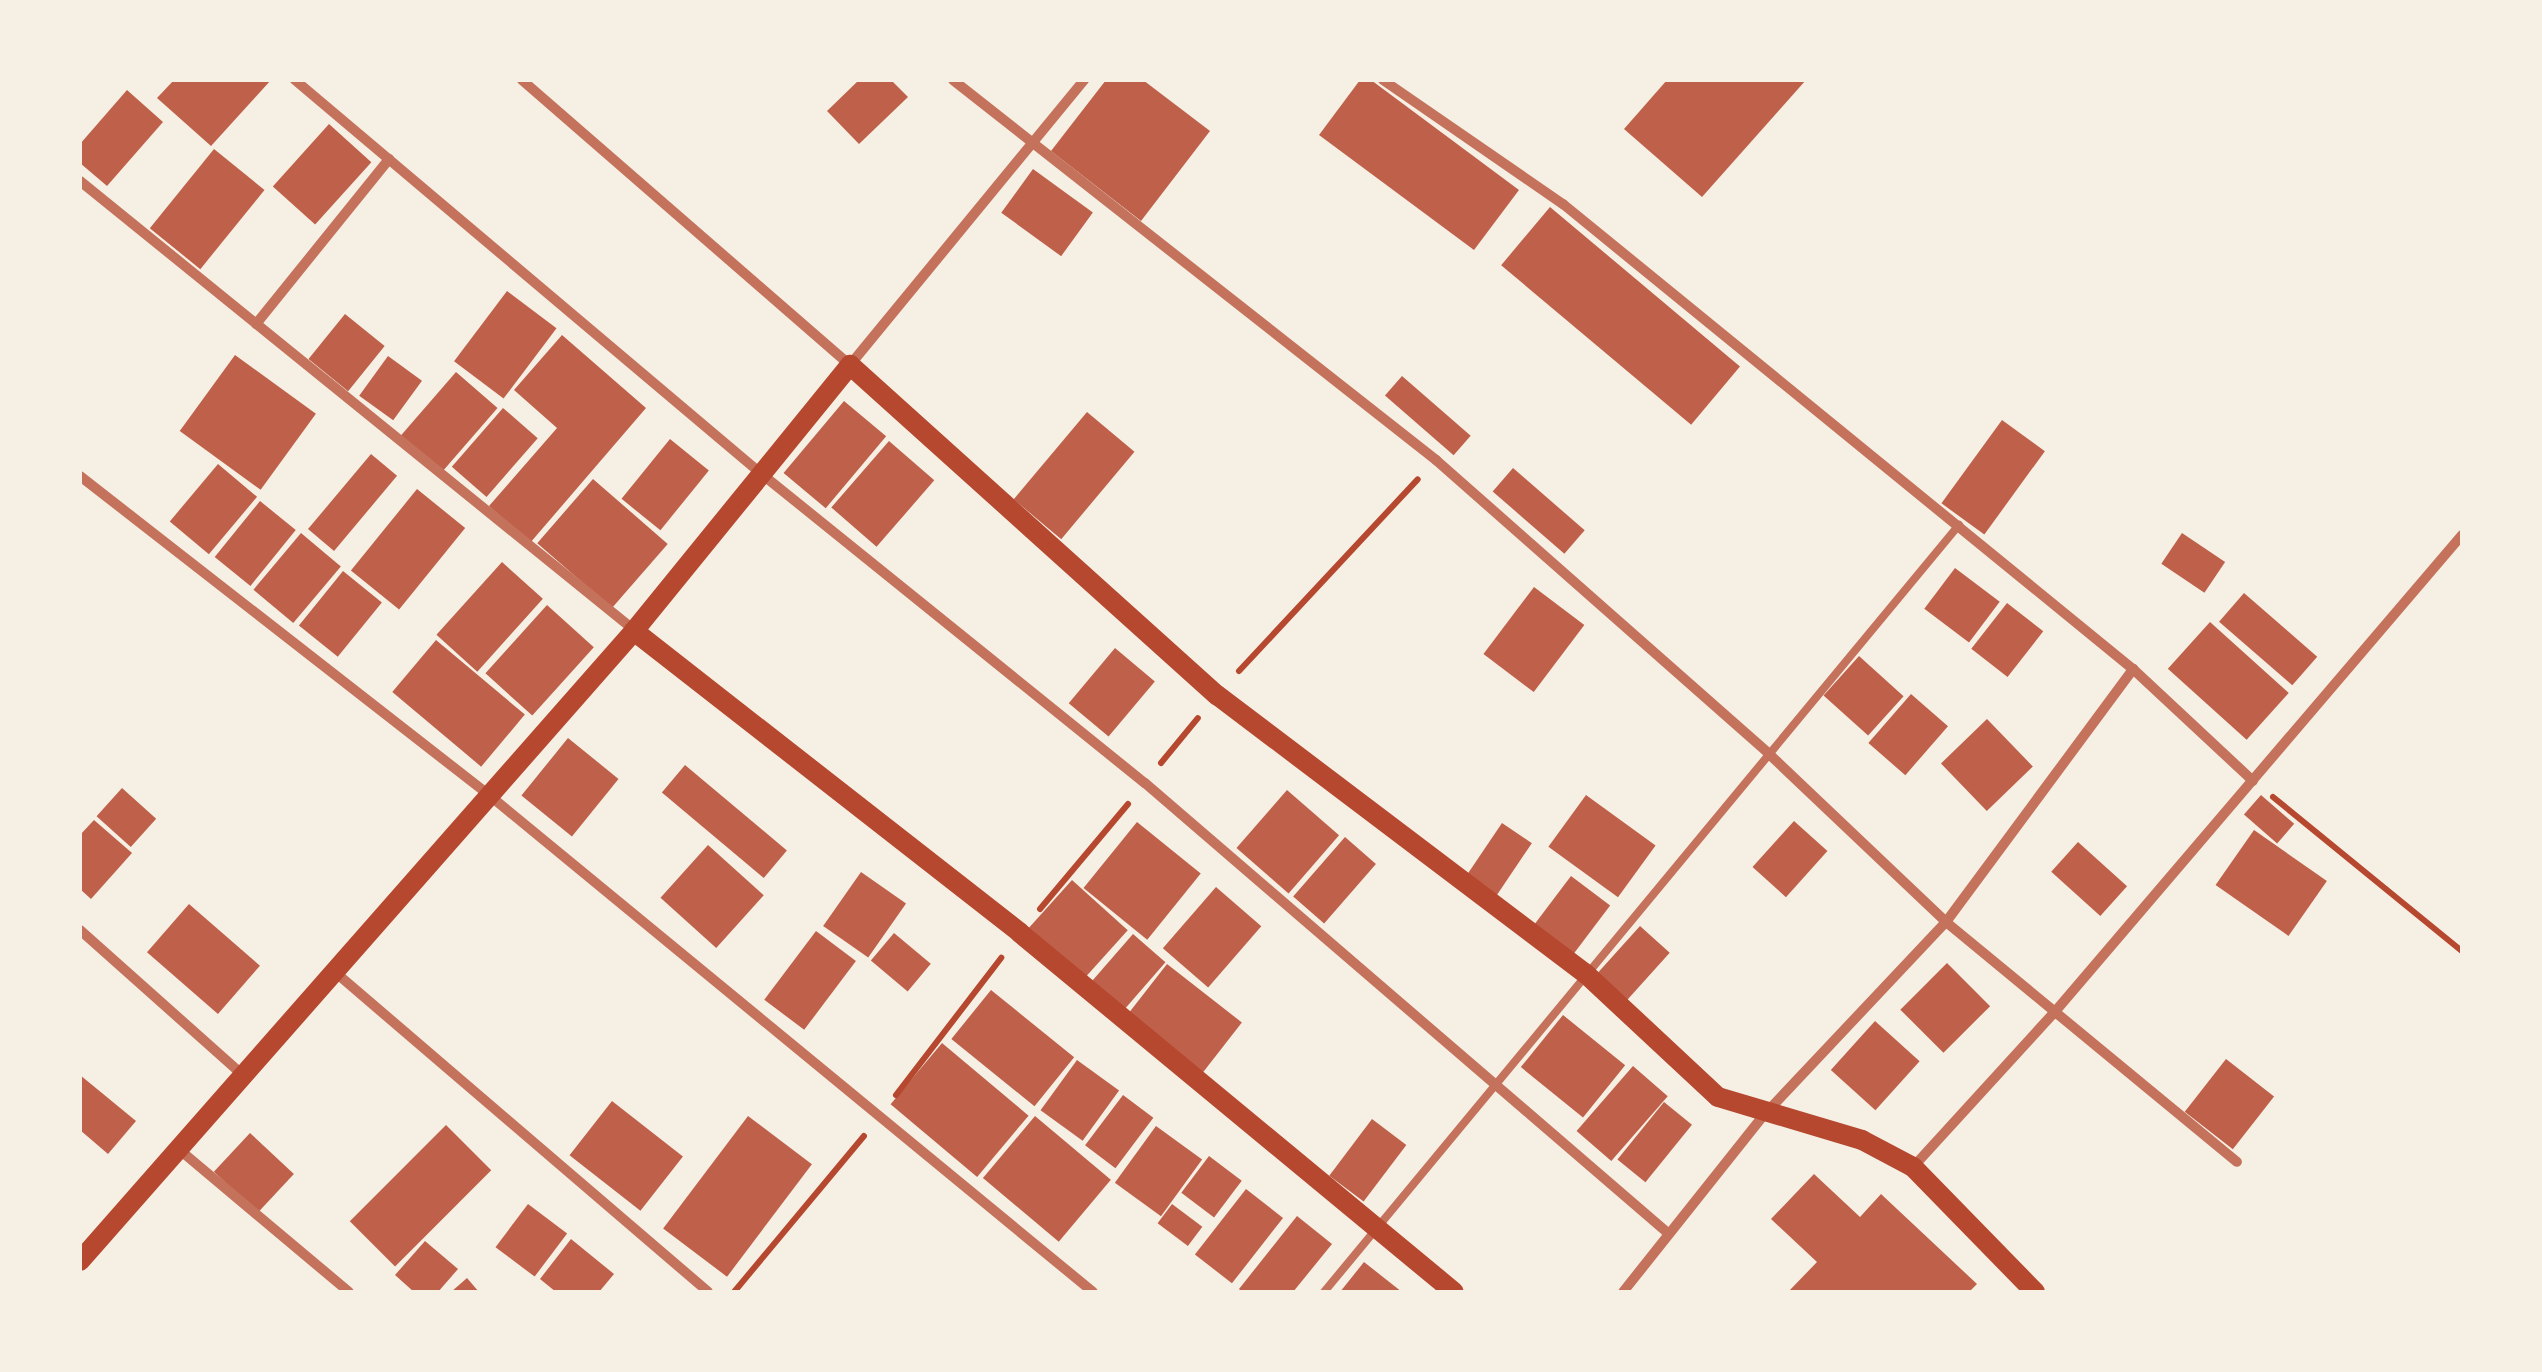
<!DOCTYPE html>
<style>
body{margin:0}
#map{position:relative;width:2542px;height:1372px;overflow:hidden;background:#f6efe4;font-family:"Open Sans",sans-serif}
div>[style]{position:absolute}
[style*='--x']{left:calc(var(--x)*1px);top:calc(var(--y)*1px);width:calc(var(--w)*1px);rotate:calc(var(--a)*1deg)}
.building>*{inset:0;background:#bf614a;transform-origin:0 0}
.path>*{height:6px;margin:-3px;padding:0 3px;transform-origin:3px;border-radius:3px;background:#b5482f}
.service>*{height:8px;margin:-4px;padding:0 4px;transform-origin:4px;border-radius:4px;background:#c5725c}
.minor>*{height:10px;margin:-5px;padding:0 5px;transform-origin:5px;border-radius:5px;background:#c5725c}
.secondary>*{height:20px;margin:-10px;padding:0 10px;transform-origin:10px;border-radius:10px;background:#b5482f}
span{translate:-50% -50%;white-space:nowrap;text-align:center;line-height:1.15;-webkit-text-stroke:10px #f6efe4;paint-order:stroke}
.frame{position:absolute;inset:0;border:82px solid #f6efe4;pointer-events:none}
</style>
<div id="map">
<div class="building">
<i style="clip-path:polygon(174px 80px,271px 80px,211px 146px,157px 98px)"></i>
<i style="clip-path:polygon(859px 80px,891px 80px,908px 97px,859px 144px,827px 111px)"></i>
<i style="clip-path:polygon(1106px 80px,1143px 80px,1210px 131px,1141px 221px,1051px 151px)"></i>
<i style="clip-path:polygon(1360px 80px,1371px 80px,1519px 190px,1474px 250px,1319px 135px)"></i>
<i style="clip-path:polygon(1667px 80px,1806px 80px,1702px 197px,1624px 129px)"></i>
<i style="clip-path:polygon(127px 90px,163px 122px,107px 186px,80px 163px,80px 144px)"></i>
<i style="left:329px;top:124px;width:57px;height:84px;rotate:42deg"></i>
<i style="left:214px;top:149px;width:65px;height:102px;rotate:39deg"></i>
<i style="left:1033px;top:169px;width:74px;height:54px;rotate:36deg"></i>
<i style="left:1550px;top:207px;width:248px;height:76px;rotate:40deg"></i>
<i style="left:507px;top:291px;width:62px;height:88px;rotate:37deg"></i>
<i style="left:345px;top:314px;width:51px;height:58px;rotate:39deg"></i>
<i style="clip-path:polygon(562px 335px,646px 408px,530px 543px,489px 506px,557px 428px,514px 390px)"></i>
<i style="left:235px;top:355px;width:100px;height:94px;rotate:36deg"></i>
<i style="left:388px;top:356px;width:42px;height:49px;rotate:36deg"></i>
<i style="left:456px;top:372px;width:55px;height:84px;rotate:41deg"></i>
<i style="left:1402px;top:376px;width:91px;height:26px;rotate:41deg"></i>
<i style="left:844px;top:401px;width:55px;height:94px;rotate:40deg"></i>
<i style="left:503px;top:408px;width:46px;height:78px;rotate:41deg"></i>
<i style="left:1087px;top:412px;width:62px;height:114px;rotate:40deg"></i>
<i style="left:2002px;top:420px;width:53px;height:103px;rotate:36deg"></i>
<i style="left:670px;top:439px;width:50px;height:77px;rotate:39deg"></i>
<i style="left:889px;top:441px;width:60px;height:88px;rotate:41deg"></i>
<i style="left:371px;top:454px;width:34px;height:98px;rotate:40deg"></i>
<i style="left:218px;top:464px;width:51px;height:75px;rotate:40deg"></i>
<i style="left:1513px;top:468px;width:95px;height:31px;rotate:41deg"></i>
<i style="left:593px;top:479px;width:99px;height:85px;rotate:41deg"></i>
<i style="left:417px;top:489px;width:62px;height:105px;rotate:39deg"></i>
<i style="left:260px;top:501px;width:46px;height:72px;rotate:39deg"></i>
<i style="left:301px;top:533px;width:52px;height:74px;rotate:40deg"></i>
<i style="left:2182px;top:533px;width:52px;height:37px;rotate:34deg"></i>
<i style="left:502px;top:562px;width:55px;height:98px;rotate:42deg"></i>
<i style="left:1955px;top:568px;width:56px;height:51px;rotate:37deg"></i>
<i style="left:343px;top:571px;width:50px;height:70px;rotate:39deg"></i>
<i style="left:1534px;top:587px;width:63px;height:84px;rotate:37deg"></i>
<i style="left:2244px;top:593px;width:97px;height:38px;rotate:41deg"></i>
<i style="left:2007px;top:603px;width:46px;height:58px;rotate:38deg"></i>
<i style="left:547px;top:605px;width:63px;height:92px;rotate:42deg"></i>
<i style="left:2210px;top:622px;width:106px;height:63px;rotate:42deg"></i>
<i style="left:436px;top:640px;width:116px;height:68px;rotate:40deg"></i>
<i style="left:1115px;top:648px;width:52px;height:72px;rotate:40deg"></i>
<i style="left:1859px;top:656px;width:60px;height:53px;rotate:42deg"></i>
<i style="left:1911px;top:694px;width:49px;height:65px;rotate:41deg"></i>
<i style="left:1987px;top:719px;width:66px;height:64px;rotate:46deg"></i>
<i style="left:568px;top:738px;width:65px;height:74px;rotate:39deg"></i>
<i style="left:685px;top:765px;width:133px;height:36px;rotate:40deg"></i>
<i style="left:122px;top:788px;width:46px;height:38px;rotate:42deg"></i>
<i style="left:1287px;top:790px;width:69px;height:77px;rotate:41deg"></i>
<i style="left:1586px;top:795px;width:86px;height:64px;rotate:36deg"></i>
<i style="left:2261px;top:795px;width:44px;height:26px;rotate:41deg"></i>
<i style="clip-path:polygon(94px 820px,132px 853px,91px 899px,80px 889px,80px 835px)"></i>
<i style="left:1794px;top:821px;width:45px;height:62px;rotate:42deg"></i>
<i style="left:1137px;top:822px;width:82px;height:85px;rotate:39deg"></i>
<i style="left:1502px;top:823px;width:36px;height:64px;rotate:34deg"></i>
<i style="left:2254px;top:830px;width:89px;height:67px;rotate:35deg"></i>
<i style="left:1345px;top:837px;width:41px;height:79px;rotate:41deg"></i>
<i style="left:2078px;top:842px;width:66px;height:40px;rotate:42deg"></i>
<i style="left:708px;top:845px;width:75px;height:71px;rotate:42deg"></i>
<i style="left:861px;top:872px;width:55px;height:66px;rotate:35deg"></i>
<i style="left:1571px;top:876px;width:49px;height:64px;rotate:37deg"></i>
<i style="left:1072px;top:880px;width:75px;height:69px;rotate:42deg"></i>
<i style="left:1216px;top:887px;width:60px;height:81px;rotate:41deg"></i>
<i style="left:189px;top:904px;width:94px;height:64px;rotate:41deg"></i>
<i style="left:1640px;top:926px;width:40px;height:67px;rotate:42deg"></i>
<i style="left:816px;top:931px;width:50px;height:86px;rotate:37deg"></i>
<i style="left:894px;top:933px;width:48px;height:36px;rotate:40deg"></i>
<i style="left:1133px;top:934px;width:43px;height:66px;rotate:41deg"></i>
<i style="left:1947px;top:963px;width:61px;height:66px;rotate:45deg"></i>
<i style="left:1167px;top:964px;width:95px;height:63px;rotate:38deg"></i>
<i style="left:991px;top:990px;width:107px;height:63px;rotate:39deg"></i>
<i style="left:1563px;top:1015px;width:80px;height:67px;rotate:39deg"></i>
<i style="left:1875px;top:1021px;width:60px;height:66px;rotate:42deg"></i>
<i style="left:942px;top:1043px;width:113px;height:80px;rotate:40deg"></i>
<i style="left:2226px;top:1059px;width:61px;height:67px;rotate:38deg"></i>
<i style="left:1077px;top:1060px;width:52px;height:62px;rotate:36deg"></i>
<i style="left:1633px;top:1066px;width:46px;height:86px;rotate:41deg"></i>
<i style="clip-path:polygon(80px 1075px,136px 1121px,108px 1154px,80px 1130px)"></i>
<i style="left:1123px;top:1095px;width:38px;height:63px;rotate:37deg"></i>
<i style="left:612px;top:1101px;width:90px;height:69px;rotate:38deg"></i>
<i style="left:1664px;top:1102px;width:36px;height:74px;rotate:39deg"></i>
<i style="left:748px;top:1116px;width:80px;height:141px;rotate:37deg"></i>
<i style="left:1035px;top:1116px;width:99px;height:81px;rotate:40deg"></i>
<i style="left:1372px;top:1119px;width:43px;height:71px;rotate:37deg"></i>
<i style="left:446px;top:1125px;width:64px;height:136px;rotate:45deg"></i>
<i style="left:1156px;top:1126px;width:57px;height:70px;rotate:36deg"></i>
<i style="left:250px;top:1133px;width:60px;height:53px;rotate:43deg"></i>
<i style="left:1209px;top:1156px;width:41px;height:46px;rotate:37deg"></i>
<i style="clip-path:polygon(1814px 1174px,1860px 1217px,1881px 1194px,1977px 1284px,1969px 1292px,1788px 1292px,1817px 1262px,1771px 1219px)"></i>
<i style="left:1246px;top:1189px;width:47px;height:83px;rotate:38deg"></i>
<i style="left:528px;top:1204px;width:49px;height:54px;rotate:37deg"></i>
<i style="left:1172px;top:1204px;width:38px;height:24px;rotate:37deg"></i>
<i style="clip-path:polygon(1297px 1216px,1332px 1244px,1293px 1292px,1242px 1292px,1239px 1289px)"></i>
<i style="clip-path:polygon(571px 1239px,614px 1274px,599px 1292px,556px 1292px,540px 1279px)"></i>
<i style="clip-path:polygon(425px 1241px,458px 1269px,438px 1292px,414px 1292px,395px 1275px)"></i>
<i style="clip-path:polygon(1364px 1262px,1402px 1292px,1340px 1292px)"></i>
<i style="clip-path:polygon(467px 1278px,479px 1292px,451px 1292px)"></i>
</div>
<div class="path">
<i style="--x:1239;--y:671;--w:262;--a:-47"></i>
<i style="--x:1161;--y:763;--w:58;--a:-50.6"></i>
<i style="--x:2273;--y:797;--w:244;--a:39.2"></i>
<i style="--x:1040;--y:909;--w:137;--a:-50"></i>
<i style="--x:896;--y:1095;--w:173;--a:-52.5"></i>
<i style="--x:734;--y:1292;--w:203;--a:-50.2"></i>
</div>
<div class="service">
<i style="--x:1324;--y:1292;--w:996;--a:-50.38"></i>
</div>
<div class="minor">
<i style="--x:295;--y:80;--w:606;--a:40.18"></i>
<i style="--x:758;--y:471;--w:497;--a:38.9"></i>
<i style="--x:1145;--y:783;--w:691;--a:40.72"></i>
<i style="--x:522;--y:80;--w:435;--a:41"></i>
<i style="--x:850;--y:365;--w:369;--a:-50.6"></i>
<i style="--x:953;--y:80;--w:615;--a:38.19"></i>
<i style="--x:1436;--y:460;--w:443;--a:41.4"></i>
<i style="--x:1768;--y:753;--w:245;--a:43.5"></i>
<i style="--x:1946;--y:922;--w:377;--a:39.5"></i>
<i style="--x:1383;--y:80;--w:219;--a:34.6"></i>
<i style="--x:1563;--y:204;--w:736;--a:39.21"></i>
<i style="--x:2133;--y:669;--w:164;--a:43"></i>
<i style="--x:80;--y:181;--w:713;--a:39.02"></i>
<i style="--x:256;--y:324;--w:212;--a:-51.1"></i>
<i style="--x:80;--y:476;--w:519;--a:37.95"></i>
<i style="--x:489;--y:795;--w:782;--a:39.45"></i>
<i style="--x:80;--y:930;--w:221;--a:41.7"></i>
<i style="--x:335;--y:972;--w:491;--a:40.6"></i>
<i style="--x:181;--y:1151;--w:219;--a:40"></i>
<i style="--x:1914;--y:1166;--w:206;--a:-47.6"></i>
<i style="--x:2053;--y:1014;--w:630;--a:-49.51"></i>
<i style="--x:1623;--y:1292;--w:226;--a:-51.5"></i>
<i style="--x:1764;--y:1115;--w:265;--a:-46.7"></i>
<i style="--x:1946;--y:922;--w:315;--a:-53.5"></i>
</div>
<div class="secondary">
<i style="--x:634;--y:631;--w:490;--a:38"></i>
<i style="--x:1020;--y:933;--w:563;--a:39.6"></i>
<i style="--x:80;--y:1261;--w:839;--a:-48.67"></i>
<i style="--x:634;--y:631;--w:343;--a:-50.9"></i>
<i style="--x:850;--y:365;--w:494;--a:42"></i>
<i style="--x:1217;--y:695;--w:463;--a:37.1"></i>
<i style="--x:1586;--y:974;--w:180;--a:43"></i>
<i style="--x:1718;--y:1097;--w:150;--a:16.6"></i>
<i style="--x:1862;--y:1140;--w:58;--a:27.9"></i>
<i style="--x:1913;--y:1167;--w:175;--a:45.7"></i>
</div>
<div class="frame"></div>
</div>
